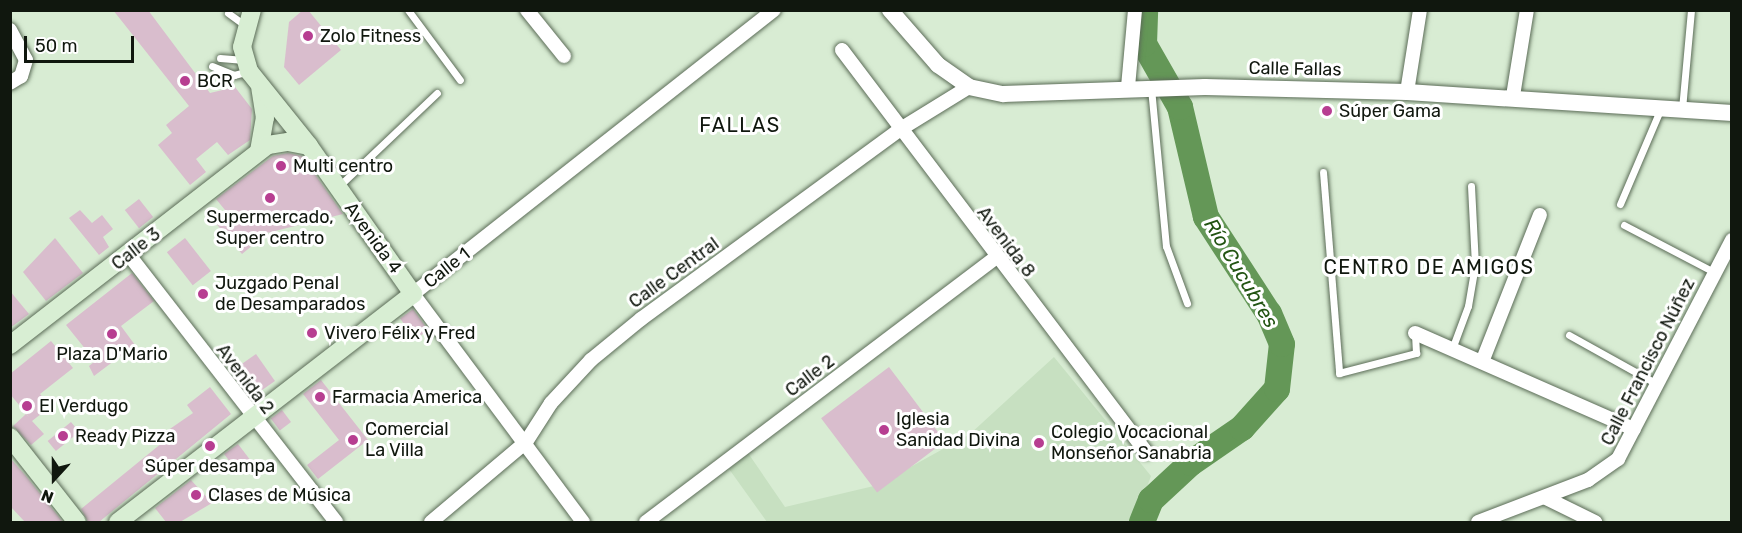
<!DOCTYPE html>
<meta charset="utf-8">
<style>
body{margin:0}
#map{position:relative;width:1742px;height:533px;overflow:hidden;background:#d8ecd3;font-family:Rubik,sans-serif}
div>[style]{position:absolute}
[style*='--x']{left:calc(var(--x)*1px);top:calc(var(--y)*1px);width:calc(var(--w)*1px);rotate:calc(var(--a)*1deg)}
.built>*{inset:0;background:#c7e0c1}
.river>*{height:26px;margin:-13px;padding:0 13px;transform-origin:13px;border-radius:13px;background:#649757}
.building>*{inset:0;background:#d9bdcd;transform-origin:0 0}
.roads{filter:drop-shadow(0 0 2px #5b6c57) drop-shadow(0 0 2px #5b6c57)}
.service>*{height:7px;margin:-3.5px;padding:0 3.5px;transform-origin:3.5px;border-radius:3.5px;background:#fff}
.minor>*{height:14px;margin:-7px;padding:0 7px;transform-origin:7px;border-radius:7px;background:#fff}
.tertiary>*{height:16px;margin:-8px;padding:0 8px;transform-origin:8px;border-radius:8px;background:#fff}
.secondary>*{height:18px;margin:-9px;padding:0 9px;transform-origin:9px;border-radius:9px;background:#d8eed3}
.dots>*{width:16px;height:16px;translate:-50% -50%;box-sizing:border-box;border:3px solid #fff;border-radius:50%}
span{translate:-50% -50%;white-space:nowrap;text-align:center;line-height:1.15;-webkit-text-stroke:6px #fff;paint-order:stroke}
.poi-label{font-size:18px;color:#10170e}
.left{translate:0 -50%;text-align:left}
.street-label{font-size:18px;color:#10170e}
.neighbourhood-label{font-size:20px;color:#10170e;letter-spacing:1.5px}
.water-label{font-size:20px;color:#225412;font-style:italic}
.frame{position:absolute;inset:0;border:12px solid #10170e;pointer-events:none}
.north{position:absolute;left:24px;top:449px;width:60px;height:60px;-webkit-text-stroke:4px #fff;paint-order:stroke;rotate:201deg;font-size:16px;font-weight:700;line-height:24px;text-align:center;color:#10170e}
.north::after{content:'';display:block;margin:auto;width:21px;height:27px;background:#10170e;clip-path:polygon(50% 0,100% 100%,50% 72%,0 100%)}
.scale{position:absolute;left:24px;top:36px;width:110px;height:27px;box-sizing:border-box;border:3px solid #10170e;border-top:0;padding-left:8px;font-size:18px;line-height:21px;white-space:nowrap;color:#10170e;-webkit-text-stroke:4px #fff;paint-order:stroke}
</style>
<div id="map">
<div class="built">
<i style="clip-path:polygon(1054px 357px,1151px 476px,1134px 522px,767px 522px,729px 469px,748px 453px,785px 507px,878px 485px,970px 434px)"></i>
</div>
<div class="river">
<i style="--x:1142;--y:522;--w:24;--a:-68"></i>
<i style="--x:1151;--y:500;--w:54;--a:-42.8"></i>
<i style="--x:1191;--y:463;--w:62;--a:-34.5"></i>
<i style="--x:1242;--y:428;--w:52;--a:-48.1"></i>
<i style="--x:1277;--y:389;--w:45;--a:-83.7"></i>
<i style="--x:1282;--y:344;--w:33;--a:-113"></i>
<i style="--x:1269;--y:314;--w:116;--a:-123"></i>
<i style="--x:1206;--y:217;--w:113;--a:-103.3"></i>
<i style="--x:1180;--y:107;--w:73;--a:-119.7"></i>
<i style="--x:1144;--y:44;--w:34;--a:-88"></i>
</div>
<div class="building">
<i style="clip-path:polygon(113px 10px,148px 10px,210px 93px,235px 87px,252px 109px,250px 140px,228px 155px,217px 142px,196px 159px,206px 172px,190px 185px,158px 145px,172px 133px,166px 125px,189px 106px)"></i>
<i style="clip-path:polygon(303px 10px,308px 10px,341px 50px,299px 85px,284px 67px,289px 22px)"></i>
<i style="clip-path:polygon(288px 153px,302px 156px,343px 214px,247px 238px,253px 245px,242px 254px,213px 220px,225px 210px,216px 199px,273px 156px)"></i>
<i style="left:139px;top:199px;width:23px;height:18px;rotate:52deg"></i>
<i style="clip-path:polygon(80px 210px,92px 223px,102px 215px,113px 229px,103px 237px,109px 247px,99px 255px,69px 218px)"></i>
<i style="clip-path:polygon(55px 238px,83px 273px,46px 301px,23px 272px)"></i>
<i style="left:185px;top:238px;width:42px;height:23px;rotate:52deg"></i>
<i style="clip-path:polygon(132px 273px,154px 301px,121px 326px,135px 345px,94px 376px,89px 366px,95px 361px,66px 325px)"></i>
<i style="clip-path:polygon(10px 291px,29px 314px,10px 328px)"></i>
<i style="left:413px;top:309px;width:26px;height:16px;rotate:54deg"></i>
<i style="clip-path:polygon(51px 341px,73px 368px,40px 394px,50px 407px,32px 421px,44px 434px,31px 445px,13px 426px,26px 414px,29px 417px,10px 394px,10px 374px)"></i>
<i style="left:256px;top:354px;width:33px;height:31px;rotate:55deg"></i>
<i style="left:889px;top:367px;width:93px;height:85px;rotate:53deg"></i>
<i style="clip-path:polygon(321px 380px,368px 440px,318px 479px,307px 465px,339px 440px,303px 394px)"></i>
<i style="clip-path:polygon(210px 387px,231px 414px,99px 522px,88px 522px,81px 509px,168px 438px,164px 433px,193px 413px,187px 405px)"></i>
<i style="left:282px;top:410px;width:15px;height:14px;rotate:53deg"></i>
<i style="left:71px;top:422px;width:13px;height:30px;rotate:51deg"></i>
<i style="clip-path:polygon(238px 444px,251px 461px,234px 467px,224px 454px)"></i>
<i style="clip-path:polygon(10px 458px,26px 476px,63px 522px,25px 522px,10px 506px)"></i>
<i style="clip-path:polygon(191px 480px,212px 503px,180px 522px,166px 522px,155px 508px)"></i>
</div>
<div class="roads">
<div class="service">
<i style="--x:408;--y:10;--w:87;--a:53.4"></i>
<i style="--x:228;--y:13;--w:22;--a:36"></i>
<i style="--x:220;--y:58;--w:24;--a:5"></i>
<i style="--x:212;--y:66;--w:24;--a:22"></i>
<i style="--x:234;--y:75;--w:16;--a:-15"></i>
<i style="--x:1151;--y:88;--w:159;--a:84.6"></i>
<i style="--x:1166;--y:246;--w:61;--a:69.8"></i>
<i style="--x:1682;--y:109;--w:99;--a:-84.8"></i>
<i style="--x:1323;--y:172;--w:202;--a:85.4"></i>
<i style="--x:1339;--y:373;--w:80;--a:-14.6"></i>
<i style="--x:1416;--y:353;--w:19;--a:-93"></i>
<i style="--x:339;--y:186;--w:135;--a:-43.5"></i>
<i style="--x:1620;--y:204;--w:102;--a:-66.9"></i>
<i style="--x:1624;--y:225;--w:102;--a:27.6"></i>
<i style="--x:1569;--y:335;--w:101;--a:29.1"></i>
<i style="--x:1452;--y:349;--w:46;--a:-69.6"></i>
<i style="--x:1468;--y:306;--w:42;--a:-80.3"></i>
<i style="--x:1475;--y:265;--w:79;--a:-92.9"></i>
</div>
<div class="minor">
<i style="--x:527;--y:10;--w:59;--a:51.2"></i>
<i style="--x:10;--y:30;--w:34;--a:62"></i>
<i style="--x:26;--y:60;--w:17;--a:107"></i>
<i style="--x:21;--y:76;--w:13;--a:148"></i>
<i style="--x:842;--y:50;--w:504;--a:52.9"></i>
<i style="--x:1128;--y:87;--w:77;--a:-84.8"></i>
<i style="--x:1407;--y:92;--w:83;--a:-81"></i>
<i style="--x:1513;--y:96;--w:87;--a:-80.8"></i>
<i style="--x:129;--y:255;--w:338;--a:52.2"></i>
<i style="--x:1415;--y:333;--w:239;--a:23.7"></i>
<i style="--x:1482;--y:362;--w:158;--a:-68.5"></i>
<i style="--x:1546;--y:498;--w:55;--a:26.1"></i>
<i style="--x:431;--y:522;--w:124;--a:-40.1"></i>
<i style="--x:526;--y:442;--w:46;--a:-57.3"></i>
<i style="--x:551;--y:403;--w:59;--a:-47.1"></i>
<i style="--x:591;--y:360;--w:65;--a:-39.4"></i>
<i style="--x:641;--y:319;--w:320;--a:-36.2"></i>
<i style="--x:899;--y:130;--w:82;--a:-31.6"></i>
<i style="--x:583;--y:522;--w:284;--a:-126.7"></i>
<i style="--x:413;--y:294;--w:459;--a:-38.2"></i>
<i style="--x:646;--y:522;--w:438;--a:-37.1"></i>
<i style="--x:1478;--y:522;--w:118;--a:-20.9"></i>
<i style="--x:1588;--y:480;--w:37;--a:-35"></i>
<i style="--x:1618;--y:459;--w:247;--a:-62.5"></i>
</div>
<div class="tertiary">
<i style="--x:890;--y:10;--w:73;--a:48.9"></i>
<i style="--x:938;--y:65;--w:38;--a:35"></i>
<i style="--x:969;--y:87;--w:35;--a:12"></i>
<i style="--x:1003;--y:94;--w:202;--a:-2"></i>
<i style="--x:1205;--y:87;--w:202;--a:1.4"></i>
<i style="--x:1407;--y:92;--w:326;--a:3.7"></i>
</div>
<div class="secondary">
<i style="--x:259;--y:151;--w:34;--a:-80"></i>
<i style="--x:265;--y:118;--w:30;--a:-99"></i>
<i style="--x:10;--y:345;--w:326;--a:-37.8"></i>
<i style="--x:268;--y:145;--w:20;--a:-9"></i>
<i style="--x:288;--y:142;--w:21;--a:11"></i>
<i style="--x:10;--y:437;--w:108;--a:51.8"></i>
<i style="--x:118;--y:522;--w:373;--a:-37.7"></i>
<i style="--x:413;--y:294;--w:181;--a:-125.1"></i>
<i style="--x:309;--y:146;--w:96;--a:-128.7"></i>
<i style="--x:249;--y:71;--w:25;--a:-106"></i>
<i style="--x:242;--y:47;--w:38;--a:-75"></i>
</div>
</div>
<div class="dots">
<i style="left:308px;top:36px;background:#b73e91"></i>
<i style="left:185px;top:81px;background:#b73e91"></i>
<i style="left:1327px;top:111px;background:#b73e91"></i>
<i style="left:281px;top:166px;background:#b73e91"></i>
<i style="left:270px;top:198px;background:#b73e91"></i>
<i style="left:203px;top:294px;background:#b73e91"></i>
<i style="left:312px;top:333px;background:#b73e91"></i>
<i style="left:112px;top:334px;background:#b73e91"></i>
<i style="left:320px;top:397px;background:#b73e91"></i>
<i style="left:27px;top:406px;background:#b73e91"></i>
<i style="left:884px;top:430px;background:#b73e91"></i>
<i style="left:63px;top:436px;background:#b73e91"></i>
<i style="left:353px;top:440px;background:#b73e91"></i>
<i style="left:1039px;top:443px;background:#b73e91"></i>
<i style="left:210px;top:446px;background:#b73e91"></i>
<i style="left:196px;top:495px;background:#b73e91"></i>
</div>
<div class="poi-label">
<span class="left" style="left:320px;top:36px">Zolo Fitness</span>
<span class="left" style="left:197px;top:81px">BCR</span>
<span class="left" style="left:1339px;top:111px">Súper Gama</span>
<span class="left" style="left:293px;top:166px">Multi centro</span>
<span style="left:270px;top:228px">Supermercado,<br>Super centro</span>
<span class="left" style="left:215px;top:294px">Juzgado Penal<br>de Desamparados</span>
<span class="left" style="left:324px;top:333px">Vivero Félix y Fred</span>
<span style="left:112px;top:354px">Plaza D'Mario</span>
<span class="left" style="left:332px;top:397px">Farmacia America</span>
<span class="left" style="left:39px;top:406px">El Verdugo</span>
<span class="left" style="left:896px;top:430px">Iglesia<br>Sanidad Divina</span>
<span class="left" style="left:365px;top:440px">Comercial<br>La Villa</span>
<span class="left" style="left:1051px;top:443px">Colegio Vocacional<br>Monseñor Sanabria</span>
<span class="left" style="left:75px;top:436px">Ready Pizza</span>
<span style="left:210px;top:466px">Súper desampa</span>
<span class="left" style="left:208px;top:495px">Clases de Música</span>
</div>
<div class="street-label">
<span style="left:1295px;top:69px;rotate:1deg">Calle Fallas</span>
<span style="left:373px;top:238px;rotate:54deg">Avenida 4</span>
<span style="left:1006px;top:242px;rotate:53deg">Avenida 8</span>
<span style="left:136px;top:249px;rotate:-38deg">Calle 3</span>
<span style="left:447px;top:268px;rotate:-38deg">Calle 1</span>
<span style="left:674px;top:273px;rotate:-36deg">Calle Central</span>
<span style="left:1648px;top:362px;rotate:-63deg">Calle Francisco Núñez</span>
<span style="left:810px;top:376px;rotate:-37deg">Calle 2</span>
<span style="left:245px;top:379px;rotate:53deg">Avenida 2</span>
</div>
<div class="neighbourhood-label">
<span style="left:740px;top:125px">FALLAS</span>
<span style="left:1429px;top:267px">CENTRO DE AMIGOS</span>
</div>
<div class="water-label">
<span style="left:1241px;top:273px;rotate:59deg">Río Cucubres</span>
</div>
<div class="frame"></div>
<div class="north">N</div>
<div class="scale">50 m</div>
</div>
